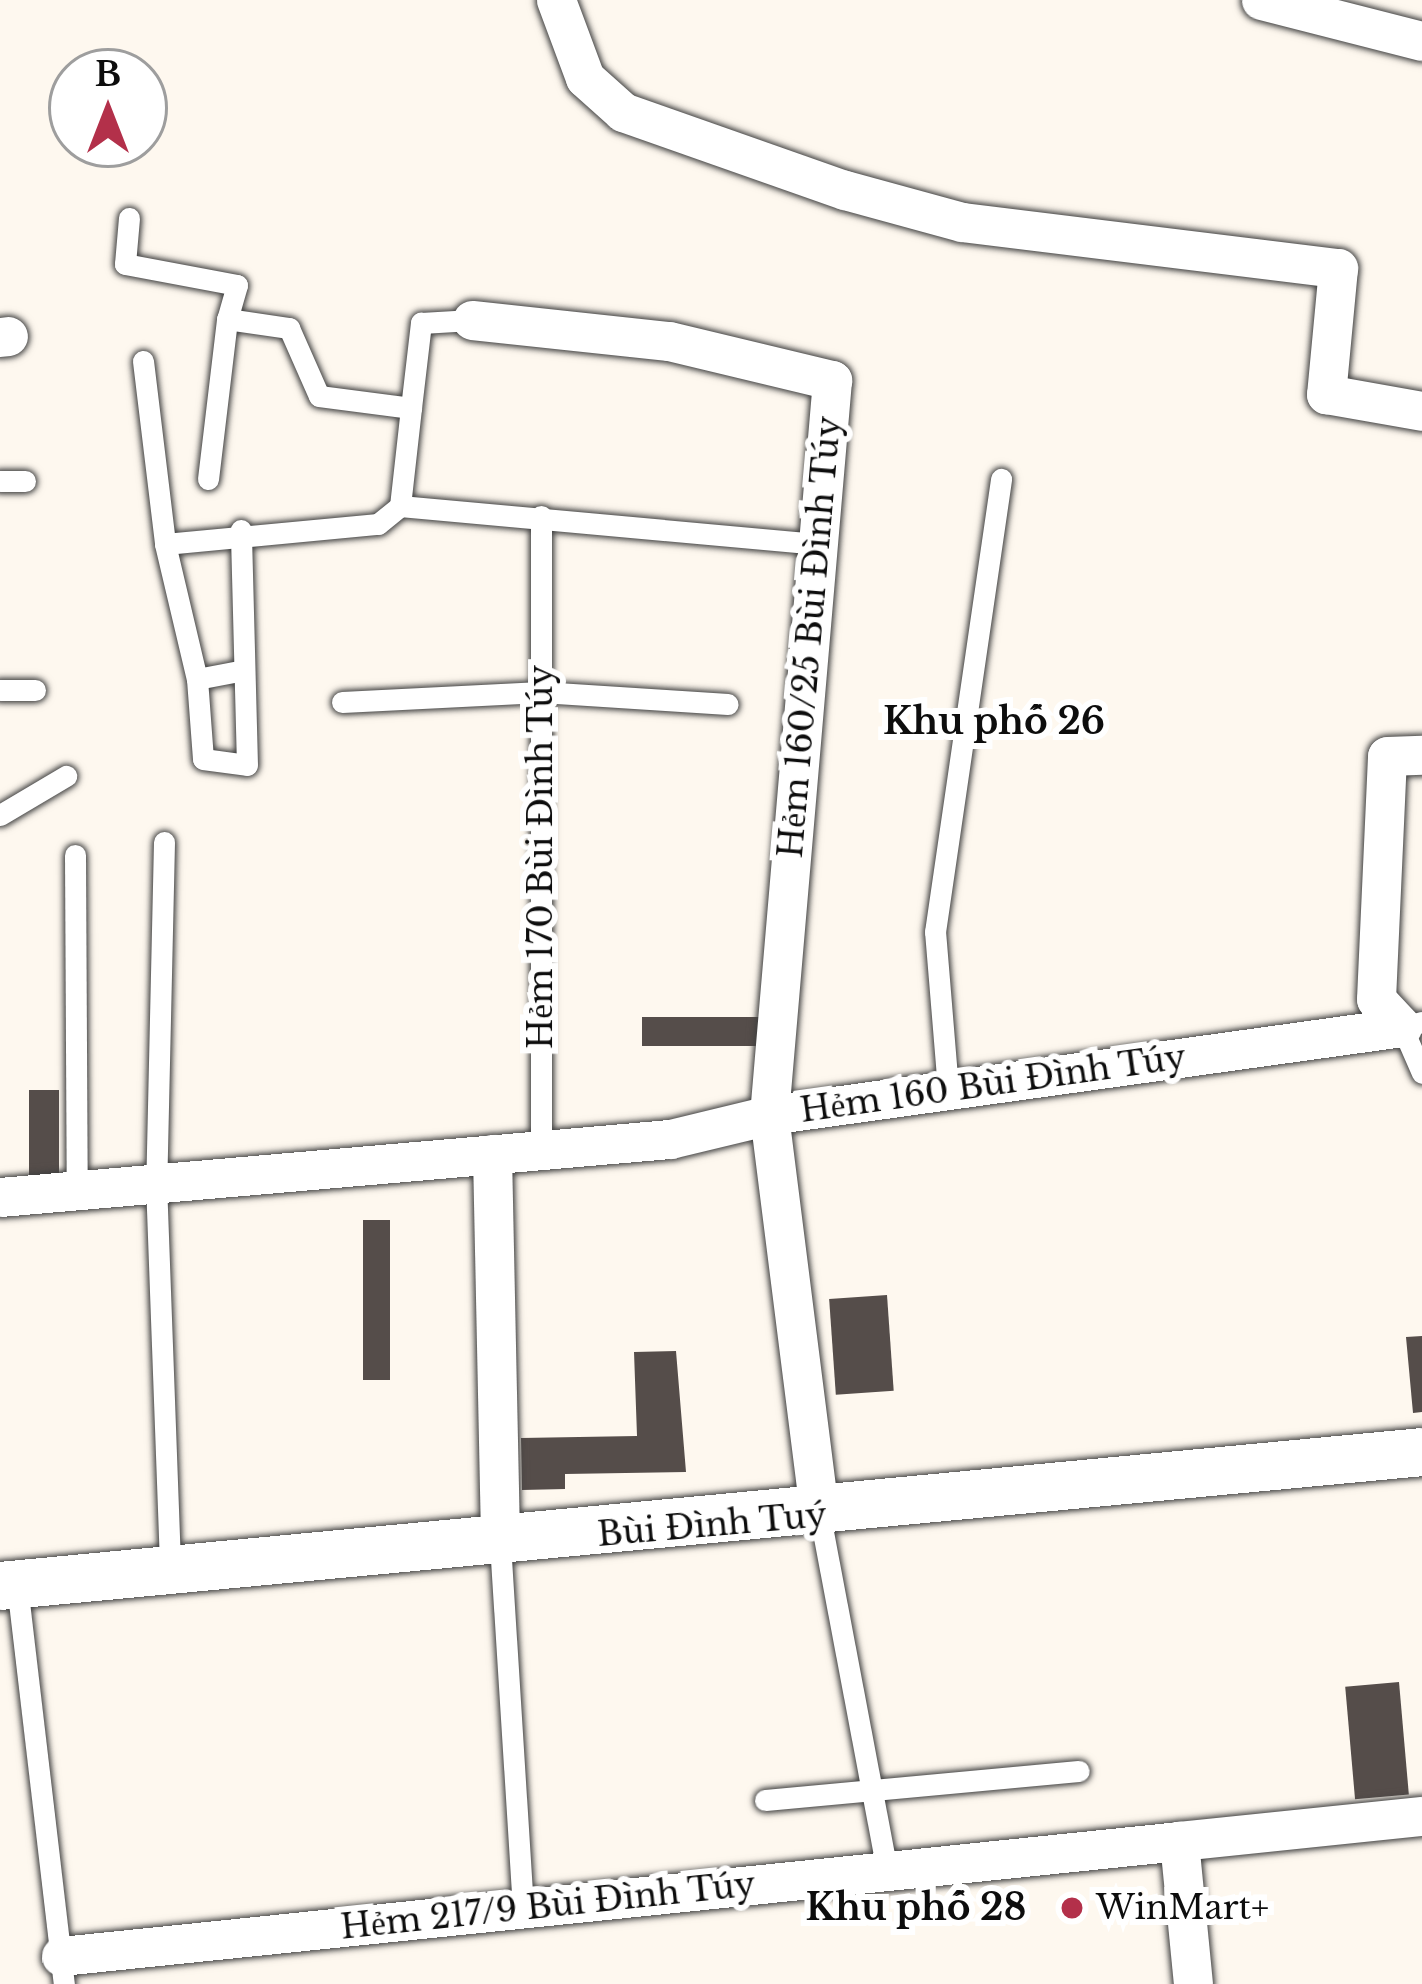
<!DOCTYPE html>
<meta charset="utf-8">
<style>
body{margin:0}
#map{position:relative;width:1422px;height:1984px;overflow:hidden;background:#fef8ef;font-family:"Libre Baskerville",serif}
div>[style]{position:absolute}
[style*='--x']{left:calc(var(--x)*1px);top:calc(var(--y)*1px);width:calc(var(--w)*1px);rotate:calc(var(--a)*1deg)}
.building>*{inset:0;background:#554d4a;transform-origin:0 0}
.roads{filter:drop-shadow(0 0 3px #404040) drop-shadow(0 0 3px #404040)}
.service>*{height:21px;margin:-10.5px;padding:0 10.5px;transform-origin:10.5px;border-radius:10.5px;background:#fff}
.minor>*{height:39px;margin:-19.5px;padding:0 19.5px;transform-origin:19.5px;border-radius:19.5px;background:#fff}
.tertiary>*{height:48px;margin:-24px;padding:0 24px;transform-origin:24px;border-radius:24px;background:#fff}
.dots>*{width:33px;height:33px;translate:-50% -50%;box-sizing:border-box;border:6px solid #fff;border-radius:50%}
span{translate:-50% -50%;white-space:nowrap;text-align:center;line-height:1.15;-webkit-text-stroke:12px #fff;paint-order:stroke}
.street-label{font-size:33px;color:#0d0d0d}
.poi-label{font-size:33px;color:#0d0d0d}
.left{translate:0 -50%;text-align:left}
.neighbourhood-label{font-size:36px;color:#0d0d0d;font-weight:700}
.north{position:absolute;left:48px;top:48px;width:120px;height:120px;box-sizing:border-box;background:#fff;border:3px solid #9e9e9e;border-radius:50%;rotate:0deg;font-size:33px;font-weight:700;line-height:48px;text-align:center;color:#0d0d0d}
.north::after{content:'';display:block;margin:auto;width:42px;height:54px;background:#b3304a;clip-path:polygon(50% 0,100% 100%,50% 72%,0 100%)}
</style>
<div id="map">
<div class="building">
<i style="left:642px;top:1017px;width:117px;height:29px"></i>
<i style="left:29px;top:1090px;width:30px;height:89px"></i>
<i style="left:390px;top:1220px;width:160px;height:27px;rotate:90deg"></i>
<i style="left:887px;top:1295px;width:96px;height:58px;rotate:86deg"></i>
<i style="clip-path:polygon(1422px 1336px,1422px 1412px,1413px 1413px,1406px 1337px)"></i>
<i style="clip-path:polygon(676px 1351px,686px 1472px,565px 1474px,565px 1489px,522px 1490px,521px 1438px,637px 1436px,634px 1352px)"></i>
<i style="left:1399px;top:1682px;width:113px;height:54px;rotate:85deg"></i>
</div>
<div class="roads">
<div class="service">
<i style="--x:129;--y:218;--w:46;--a:95"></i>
<i style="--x:125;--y:264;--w:114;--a:10.6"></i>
<i style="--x:237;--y:285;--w:35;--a:106"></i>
<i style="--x:227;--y:319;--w:63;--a:8.3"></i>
<i style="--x:289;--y:328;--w:74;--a:66.2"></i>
<i style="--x:319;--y:396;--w:93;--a:7.4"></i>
<i style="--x:411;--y:408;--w:99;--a:96.4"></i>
<i style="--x:143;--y:361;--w:184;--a:83.1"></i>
<i style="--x:165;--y:544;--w:214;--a:-5.4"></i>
<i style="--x:378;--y:524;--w:28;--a:-39"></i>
<i style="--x:411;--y:408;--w:86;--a:-83.3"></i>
<i style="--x:421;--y:323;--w:51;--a:-3.4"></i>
<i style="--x:208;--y:479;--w:161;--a:-83.2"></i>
<i style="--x:0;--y:481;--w:25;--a:0"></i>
<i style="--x:400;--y:506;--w:421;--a:5.2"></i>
<i style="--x:541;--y:516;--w:634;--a:90"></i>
<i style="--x:165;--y:544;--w:139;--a:76.7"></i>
<i style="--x:197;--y:679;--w:80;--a:85.7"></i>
<i style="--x:203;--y:759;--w:44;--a:7.8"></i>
<i style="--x:247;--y:765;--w:235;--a:-91.5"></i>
<i style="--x:197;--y:679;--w:48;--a:-10.8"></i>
<i style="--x:0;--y:690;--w:35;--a:0"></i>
<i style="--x:342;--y:702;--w:199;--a:-2.9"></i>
<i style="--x:541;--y:692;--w:187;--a:3.7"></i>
<i style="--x:0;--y:815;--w:77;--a:-30.6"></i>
<i style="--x:164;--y:842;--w:340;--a:91.3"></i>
<i style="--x:156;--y:1182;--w:389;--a:87.9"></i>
<i style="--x:75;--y:855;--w:334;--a:89.7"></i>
<i style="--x:1422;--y:1022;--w:21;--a:166"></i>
<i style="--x:1402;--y:1027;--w:50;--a:66.5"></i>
<i style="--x:948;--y:1089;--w:158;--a:-94.7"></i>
<i style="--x:935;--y:932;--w:458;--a:-81.7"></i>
<i style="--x:820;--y:1516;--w:361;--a:79.3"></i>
<i style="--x:500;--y:1543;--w:366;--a:86.4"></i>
<i style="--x:17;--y:1585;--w:402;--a:83.3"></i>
<i style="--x:765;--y:1800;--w:315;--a:-5.3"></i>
</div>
<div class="minor">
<i style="--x:556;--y:0;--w:83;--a:69.6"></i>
<i style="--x:585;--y:78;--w:51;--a:41.8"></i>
<i style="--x:623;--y:112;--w:235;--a:19.4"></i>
<i style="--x:845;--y:190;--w:121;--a:15.3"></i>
<i style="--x:962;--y:222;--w:379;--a:7"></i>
<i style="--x:1338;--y:268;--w:127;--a:95.4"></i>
<i style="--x:1326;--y:394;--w:97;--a:10"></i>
<i style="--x:1261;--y:0;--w:166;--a:14.3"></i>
<i style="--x:472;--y:320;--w:198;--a:6.1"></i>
<i style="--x:669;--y:341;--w:168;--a:13.5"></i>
<i style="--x:832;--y:380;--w:738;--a:94.9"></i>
<i style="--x:769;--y:1115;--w:404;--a:82.8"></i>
<i style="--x:0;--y:337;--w:8;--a:-7"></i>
<i style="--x:1402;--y:1027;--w:38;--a:-133"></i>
<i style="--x:1376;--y:999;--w:243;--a:-87.4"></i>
<i style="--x:1387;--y:756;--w:35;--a:-2"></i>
<i style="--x:492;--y:1154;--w:389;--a:88.8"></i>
<i style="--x:0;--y:1197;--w:673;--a:-4.95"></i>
<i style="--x:670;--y:1139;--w:102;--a:-13.6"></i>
<i style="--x:769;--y:1115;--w:639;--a:-7.91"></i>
<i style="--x:61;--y:1956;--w:1124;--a:-5.87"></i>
<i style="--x:1193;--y:1984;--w:144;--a:-95.6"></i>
<i style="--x:1179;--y:1841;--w:244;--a:-5.9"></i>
</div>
<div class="tertiary">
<i style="--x:0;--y:1586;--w:1428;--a:-5.38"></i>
</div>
</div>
<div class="dots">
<i style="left:1072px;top:1908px;background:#b3304a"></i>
</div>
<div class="street-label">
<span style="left:810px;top:637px;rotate:-85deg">Hẻm 160/25 Bùi Đình Túy</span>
<span style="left:541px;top:857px;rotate:-90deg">Hẻm 170 Bùi Đình Túy</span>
<span style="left:993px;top:1084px;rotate:-8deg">Hẻm 160 Bùi Đình Túy</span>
<span style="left:712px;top:1525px;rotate:-5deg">Bùi Đình Tuý</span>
<span style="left:548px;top:1906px;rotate:-6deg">Hẻm 217/9 Bùi Đình Túy</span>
</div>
<div class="poi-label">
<span class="left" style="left:1096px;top:1908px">WinMart+</span>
</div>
<div class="neighbourhood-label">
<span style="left:994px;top:722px">Khu phố 26</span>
<span style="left:916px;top:1908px">Khu phố 28</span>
</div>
<div class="north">B</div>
</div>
